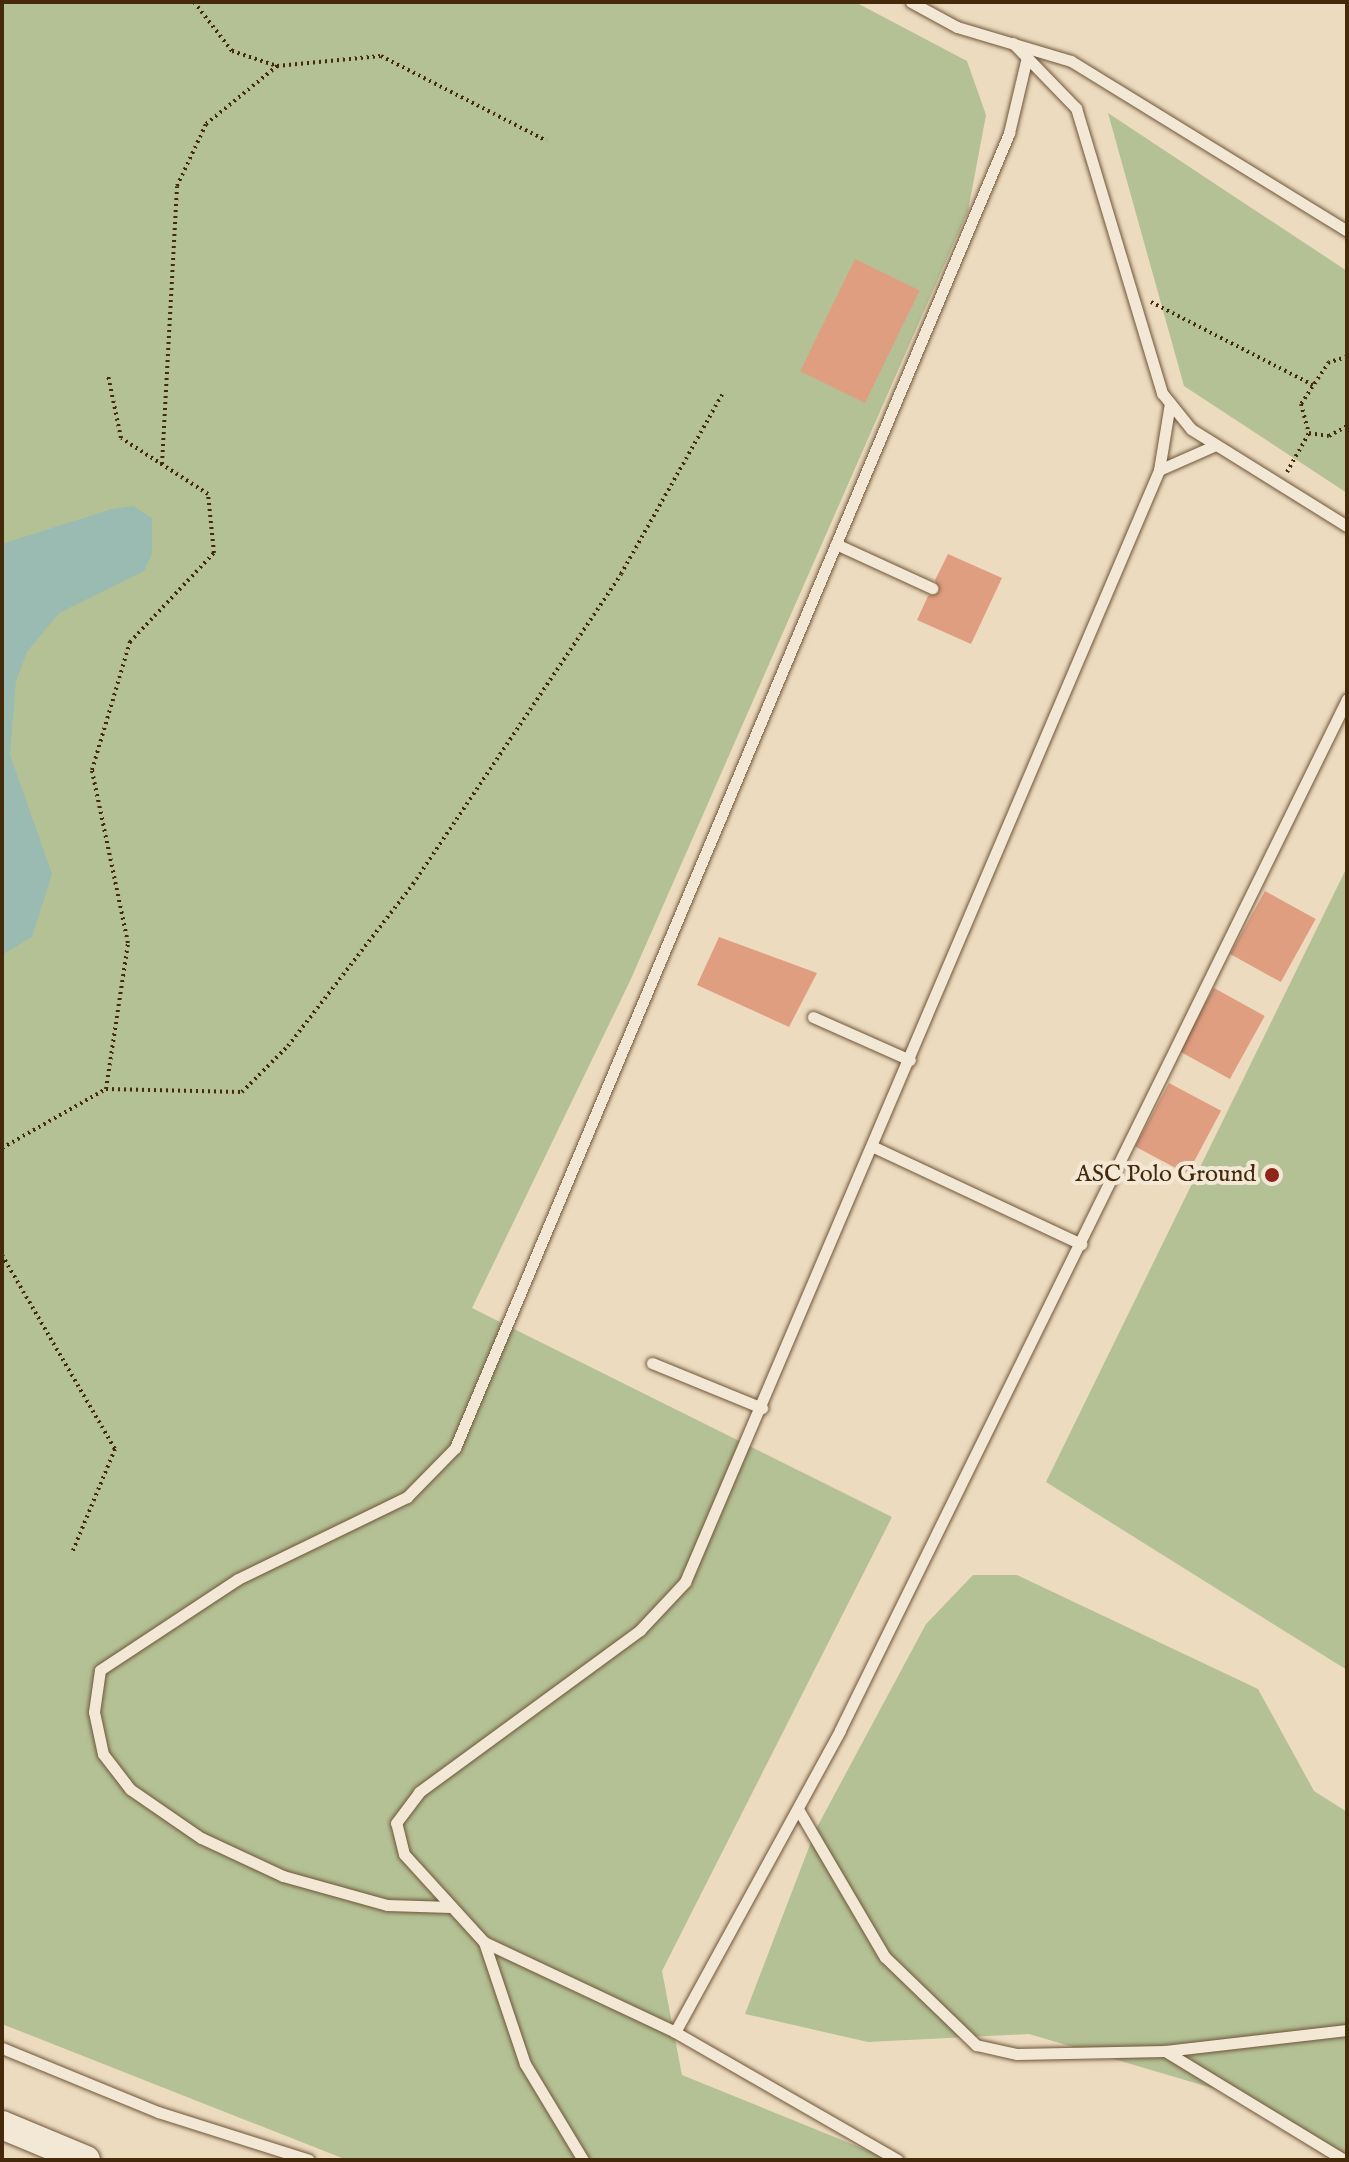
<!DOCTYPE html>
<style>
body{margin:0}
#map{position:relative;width:1349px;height:2162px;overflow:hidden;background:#eddbc0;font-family:"IM FELL English",serif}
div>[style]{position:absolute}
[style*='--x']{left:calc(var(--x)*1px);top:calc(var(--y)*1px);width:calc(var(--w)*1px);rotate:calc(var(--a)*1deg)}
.green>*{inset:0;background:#b4c195}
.water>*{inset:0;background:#99bbb2}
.building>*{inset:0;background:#e09e81;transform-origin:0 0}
.path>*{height:4px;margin-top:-2px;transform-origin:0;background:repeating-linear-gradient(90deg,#442a0a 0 2px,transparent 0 6px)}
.roads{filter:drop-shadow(0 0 2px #6e5638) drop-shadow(0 0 2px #6e5638)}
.service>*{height:11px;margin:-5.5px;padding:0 5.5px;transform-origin:5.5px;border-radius:5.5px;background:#f3e8d6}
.tertiary>*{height:28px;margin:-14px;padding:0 14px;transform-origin:14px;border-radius:14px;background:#f3e8d6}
.dots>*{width:22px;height:22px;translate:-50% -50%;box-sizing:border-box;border:4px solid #f3e8d6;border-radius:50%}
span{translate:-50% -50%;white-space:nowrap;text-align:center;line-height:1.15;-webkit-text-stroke:8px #f3e8d6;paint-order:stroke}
.poi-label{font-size:24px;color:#442a0a}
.right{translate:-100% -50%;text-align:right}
.frame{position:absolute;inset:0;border:4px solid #442a0a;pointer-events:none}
</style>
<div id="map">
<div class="green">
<i style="clip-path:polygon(2px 2px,855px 2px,967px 61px,986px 115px,968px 211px,630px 981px,472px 1308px,892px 1517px,662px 1971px,682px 2075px,891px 2160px,347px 2160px,2px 2024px)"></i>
<i style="clip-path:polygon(1108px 113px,1347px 271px,1347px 493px,1184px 386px)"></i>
<i style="clip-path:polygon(1347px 867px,1347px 1670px,1046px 1482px)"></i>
<i style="clip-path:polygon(973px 1575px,1017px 1575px,1258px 1689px,1314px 1791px,1347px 1812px,1347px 2156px,1229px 2093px,1029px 2034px,868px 2042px,745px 2014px,816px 1829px,926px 1624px)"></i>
</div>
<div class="water">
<i style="clip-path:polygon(112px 509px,133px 506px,152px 518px,152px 554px,144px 571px,59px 613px,27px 652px,16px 681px,10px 755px,52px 874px,32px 937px,2px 955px,2px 544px)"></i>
</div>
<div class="building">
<i style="left:855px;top:259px;width:72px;height:125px;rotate:26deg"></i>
<i style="clip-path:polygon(948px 554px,1002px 578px,971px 644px,917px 620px,928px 596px,939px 592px,935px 580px)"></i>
<i style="left:1265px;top:891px;width:58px;height:72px;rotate:29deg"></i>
<i style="clip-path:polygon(719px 937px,817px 973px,789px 1027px,697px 985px)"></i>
<i style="left:1214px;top:988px;width:58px;height:72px;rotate:29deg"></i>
<i style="left:1169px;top:1083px;width:59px;height:72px;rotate:28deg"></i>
</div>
<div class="path">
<i style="--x:194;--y:2;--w:62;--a:52.2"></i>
<i style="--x:232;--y:51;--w:47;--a:18.4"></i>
<i style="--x:1151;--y:302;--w:182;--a:27.1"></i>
<i style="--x:1347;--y:357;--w:19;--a:164"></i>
<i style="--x:1329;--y:362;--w:50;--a:123.7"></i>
<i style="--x:1301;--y:404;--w:30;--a:75"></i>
<i style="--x:1309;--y:433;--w:20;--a:9"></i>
<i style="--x:1329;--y:436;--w:21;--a:-29"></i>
<i style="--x:162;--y:464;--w:278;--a:-86.9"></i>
<i style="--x:177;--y:186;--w:68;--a:-64.9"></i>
<i style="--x:206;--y:124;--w:92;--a:-39.2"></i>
<i style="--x:277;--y:66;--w:104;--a:-5.5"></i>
<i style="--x:381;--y:56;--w:186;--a:27.1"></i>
<i style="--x:1287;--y:472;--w:45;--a:-60.6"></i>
<i style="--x:106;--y:1089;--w:148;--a:-81.4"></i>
<i style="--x:128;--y:943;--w:177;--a:-101.8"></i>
<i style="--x:92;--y:770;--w:134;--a:-73.5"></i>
<i style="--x:130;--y:642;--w:122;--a:-46.7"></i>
<i style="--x:214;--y:553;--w:59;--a:-95.8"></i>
<i style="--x:208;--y:494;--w:103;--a:-147.2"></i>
<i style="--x:121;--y:438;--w:64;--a:-101.7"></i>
<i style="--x:2;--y:1148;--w:120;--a:-29.6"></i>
<i style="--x:106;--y:1089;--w:136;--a:1.3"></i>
<i style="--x:242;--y:1092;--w:65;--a:-45"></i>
<i style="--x:288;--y:1046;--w:205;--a:-52.3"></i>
<i style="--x:413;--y:884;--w:373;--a:-56.1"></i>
<i style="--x:621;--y:574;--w:206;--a:-60.6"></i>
<i style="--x:2;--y:1255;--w:225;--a:59.8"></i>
<i style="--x:115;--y:1449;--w:113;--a:112.5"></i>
</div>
<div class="roads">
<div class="service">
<i style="--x:911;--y:2;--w:52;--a:28.5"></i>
<i style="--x:957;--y:27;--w:119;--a:16.6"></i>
<i style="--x:1071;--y:61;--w:324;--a:31.6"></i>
<i style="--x:1013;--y:43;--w:91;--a:45.9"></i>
<i style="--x:1076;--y:108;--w:298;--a:73.2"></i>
<i style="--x:1162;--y:393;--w:46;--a:51.1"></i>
<i style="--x:1191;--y:429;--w:184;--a:31.9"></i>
<i style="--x:1170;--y:403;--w:68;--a:99.3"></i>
<i style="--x:1159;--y:470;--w:62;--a:-23.7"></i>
<i style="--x:836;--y:544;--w:106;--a:24.6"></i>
<i style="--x:813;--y:1017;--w:106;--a:23.9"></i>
<i style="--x:874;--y:1147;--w:229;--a:25.1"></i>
<i style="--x:652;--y:1363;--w:119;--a:22.2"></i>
<i style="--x:798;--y:1809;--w:172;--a:59.6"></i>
<i style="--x:885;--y:1957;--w:127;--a:44"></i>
<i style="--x:976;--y:2045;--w:42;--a:12.4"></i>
<i style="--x:1017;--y:2054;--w:148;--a:-1.2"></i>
<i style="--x:1165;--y:2051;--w:183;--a:-6.6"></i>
<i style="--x:451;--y:1907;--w:64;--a:-178.2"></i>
<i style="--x:387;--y:1905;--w:108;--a:-164.4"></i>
<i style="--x:283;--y:1876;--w:90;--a:-155.1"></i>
<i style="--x:201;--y:1838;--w:86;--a:-145.4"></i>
<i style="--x:130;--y:1789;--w:44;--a:-127.6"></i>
<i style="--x:103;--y:1754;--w:43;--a:-102.1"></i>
<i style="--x:94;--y:1712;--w:42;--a:-81.9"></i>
<i style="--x:100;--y:1670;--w:165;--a:-33.4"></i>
<i style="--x:238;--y:1579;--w:188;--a:-25.9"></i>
<i style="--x:407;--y:1497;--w:69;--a:-45.6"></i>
<i style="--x:455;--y:1448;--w:1427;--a:-67.15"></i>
<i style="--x:1009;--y:133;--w:78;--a:-76.7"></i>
<i style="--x:484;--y:1942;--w:119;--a:-132.3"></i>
<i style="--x:404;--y:1854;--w:32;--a:-104"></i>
<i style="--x:396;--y:1823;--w:39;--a:-53"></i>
<i style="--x:419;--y:1792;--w:274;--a:-36.2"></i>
<i style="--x:640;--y:1630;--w:66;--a:-46.8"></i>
<i style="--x:685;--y:1582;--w:1209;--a:-66.91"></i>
<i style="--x:675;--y:2032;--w:344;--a:-61.3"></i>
<i style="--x:840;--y:1730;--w:1149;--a:-63.81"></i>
<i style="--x:2;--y:2048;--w:169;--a:22.3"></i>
<i style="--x:158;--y:2112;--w:158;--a:17.6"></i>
<i style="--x:1165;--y:2051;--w:210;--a:31.3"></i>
<i style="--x:583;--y:2160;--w:112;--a:-121.1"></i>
<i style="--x:525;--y:2064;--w:129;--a:-108.6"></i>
<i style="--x:484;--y:1942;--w:211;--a:25.2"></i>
<i style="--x:675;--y:2032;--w:257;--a:29.9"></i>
</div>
<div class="tertiary">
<i style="--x:2;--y:2125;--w:91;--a:22.6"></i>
</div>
</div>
<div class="dots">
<i style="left:1272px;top:1175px;background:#8f2418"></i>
</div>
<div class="poi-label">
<span class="right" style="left:1256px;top:1175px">ASC Polo Ground</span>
</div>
<div class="frame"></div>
</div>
